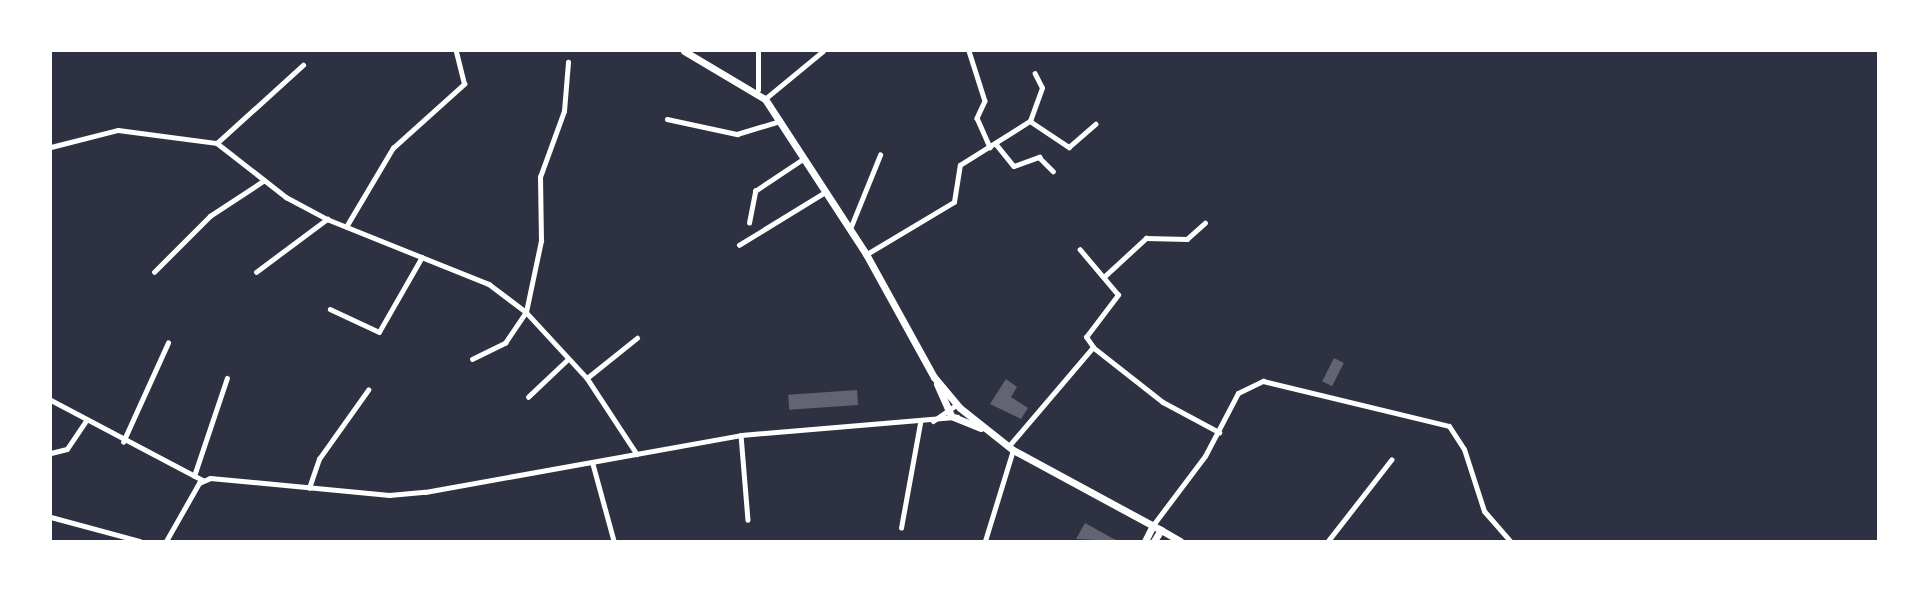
<!DOCTYPE html>
<style>
body{margin:0}
#map{position:relative;width:1929px;height:592px;overflow:hidden;background:#2d3142;font-family:Inter,sans-serif}
div>[style]{position:absolute}
[style*='--x']{left:calc(var(--x)*1px);top:calc(var(--y)*1px);width:calc(var(--w)*1px);rotate:calc(var(--a)*1deg)}
.building>*{inset:0;background:#626471;transform-origin:0 0}
.minor>*{height:4.5px;margin:-2.25px;padding:0 2.25px;transform-origin:2.25px;border-radius:2.25px;background:#fff}
.tertiary>*{height:5px;margin:-2.5px;padding:0 2.5px;transform-origin:2.5px;border-radius:2.5px;background:#fff}
.primary>*{height:7px;margin:-3.5px;padding:0 3.5px;transform-origin:3.5px;border-radius:3.5px;background:#fff}
.trunk>*{height:7px;margin:-3.5px;padding:0 3.5px;transform-origin:3.5px;border-radius:3.5px;background:#fff}
span{translate:-50% -50%;white-space:nowrap;text-align:center;line-height:1.15;-webkit-text-stroke:5px #fff;paint-order:stroke}
.frame{position:absolute;inset:0;border:52px solid #fff;pointer-events:none}
</style>
<div id="map">
<div class="building">
<i style="left:1334px;top:358px;width:11px;height:26px;rotate:27deg"></i>
<i style="clip-path:polygon(1006px 379px,1017px 387px,1011px 397px,1028px 408px,1021px 419px,990px 404px)"></i>
<i style="left:857px;top:390px;width:15px;height:69px;rotate:86deg"></i>
<i style="clip-path:polygon(1085px 523px,1112px 538px,1119px 541px,1076px 539px)"></i>
</div>
<div class="minor">
<i style="--x:969;--y:51;--w:52;--a:72.3"></i>
<i style="--x:985;--y:101;--w:19;--a:115"></i>
<i style="--x:977;--y:118;--w:32;--a:66"></i>
<i style="--x:758;--y:90;--w:39;--a:-90"></i>
<i style="--x:765;--y:99;--w:75;--a:-39.6"></i>
<i style="--x:667;--y:119;--w:72;--a:12.1"></i>
<i style="--x:737;--y:134;--w:45;--a:-16.8"></i>
<i style="--x:1030;--y:121;--w:47;--a:33.7"></i>
<i style="--x:1069;--y:147;--w:35;--a:-41"></i>
<i style="--x:217;--y:143;--w:116;--a:-42.2"></i>
<i style="--x:996;--y:144;--w:28;--a:51"></i>
<i style="--x:1014;--y:166;--w:27;--a:-20"></i>
<i style="--x:1039;--y:157;--w:20;--a:45"></i>
<i style="--x:51;--y:147;--w:69;--a:-14.2"></i>
<i style="--x:118;--y:130;--w:100;--a:7.5"></i>
<i style="--x:217;--y:143;--w:88;--a:38"></i>
<i style="--x:286;--y:197;--w:47;--a:28.2"></i>
<i style="--x:327;--y:219;--w:175;--a:21.9"></i>
<i style="--x:489;--y:284;--w:46;--a:37.1"></i>
<i style="--x:526;--y:312;--w:90;--a:47.3"></i>
<i style="--x:587;--y:378;--w:91;--a:56.7"></i>
<i style="--x:749;--y:223;--w:33;--a:-79"></i>
<i style="--x:755;--y:191;--w:58;--a:-33.7"></i>
<i style="--x:346;--y:227;--w:92;--a:-59.3"></i>
<i style="--x:393;--y:148;--w:96;--a:-42"></i>
<i style="--x:464;--y:84;--w:34;--a:-104"></i>
<i style="--x:850;--y:229;--w:80;--a:-67.9"></i>
<i style="--x:739;--y:245;--w:101;--a:-31.6"></i>
<i style="--x:867;--y:254;--w:101;--a:-30.9"></i>
<i style="--x:954;--y:202;--w:37;--a:-81"></i>
<i style="--x:960;--y:165;--w:83;--a:-32.2"></i>
<i style="--x:1030;--y:121;--w:35;--a:-70"></i>
<i style="--x:1042;--y:88;--w:16;--a:-117"></i>
<i style="--x:154;--y:272;--w:79;--a:-45"></i>
<i style="--x:210;--y:216;--w:64;--a:-33.4"></i>
<i style="--x:256;--y:272;--w:89;--a:-36.7"></i>
<i style="--x:1105;--y:276;--w:56;--a:-42.8"></i>
<i style="--x:1146;--y:238;--w:41;--a:1.4"></i>
<i style="--x:1187;--y:239;--w:24;--a:-42"></i>
<i style="--x:330;--y:309;--w:54;--a:25.1"></i>
<i style="--x:379;--y:332;--w:86;--a:-60.2"></i>
<i style="--x:1093;--y:347;--w:89;--a:38.2"></i>
<i style="--x:1163;--y:402;--w:64;--a:28.2"></i>
<i style="--x:472;--y:359;--w:37;--a:-26"></i>
<i style="--x:505;--y:343;--w:37;--a:-56"></i>
<i style="--x:526;--y:312;--w:73;--a:-78.1"></i>
<i style="--x:541;--y:241;--w:64;--a:-90.9"></i>
<i style="--x:540;--y:177;--w:70;--a:-70"></i>
<i style="--x:564;--y:111;--w:49;--a:-85.3"></i>
<i style="--x:587;--y:378;--w:64;--a:-38.7"></i>
<i style="--x:528;--y:397;--w:55;--a:-43.5"></i>
<i style="--x:51;--y:400;--w:172;--a:27.8"></i>
<i style="--x:741;--y:435;--w:85;--a:85.3"></i>
<i style="--x:123;--y:442;--w:109;--a:-65.6"></i>
<i style="--x:1008;--y:447;--w:131;--a:-49.6"></i>
<i style="--x:1093;--y:347;--w:12;--a:-125"></i>
<i style="--x:1086;--y:337;--w:53;--a:-52.7"></i>
<i style="--x:1118;--y:295;--w:59;--a:-130.2"></i>
<i style="--x:51;--y:453;--w:16;--a:-14"></i>
<i style="--x:67;--y:449;--w:32;--a:-56"></i>
<i style="--x:593;--y:464;--w:80;--a:74.7"></i>
<i style="--x:194;--y:476;--w:103;--a:-71.4"></i>
<i style="--x:309;--y:488;--w:31;--a:-71"></i>
<i style="--x:319;--y:459;--w:85;--a:-54.6"></i>
<i style="--x:51;--y:517;--w:92;--a:15.1"></i>
<i style="--x:901;--y:528;--w:107;--a:-79.7"></i>
<i style="--x:985;--y:541;--w:95;--a:-72.9"></i>
<i style="--x:1328;--y:541;--w:103;--a:-52.1"></i>
</div>
<div class="tertiary">
<i style="--x:933;--y:421;--w:29;--a:-35"></i>
<i style="--x:1153;--y:525;--w:86;--a:-53"></i>
<i style="--x:1205;--y:456;--w:71;--a:-62.4"></i>
<i style="--x:1238;--y:393;--w:28;--a:-26"></i>
<i style="--x:1263;--y:381;--w:191;--a:13.6"></i>
<i style="--x:1449;--y:426;--w:27;--a:57"></i>
<i style="--x:1464;--y:449;--w:65;--a:72.1"></i>
<i style="--x:1484;--y:511;--w:40;--a:49"></i>
<i style="--x:166;--y:541;--w:67;--a:-60.4"></i>
<i style="--x:199;--y:483;--w:12;--a:-24"></i>
<i style="--x:210;--y:478;--w:180;--a:5.4"></i>
<i style="--x:389;--y:495;--w:36;--a:-5"></i>
<i style="--x:425;--y:492;--w:321;--a:-10.2"></i>
<i style="--x:741;--y:435;--w:217;--a:-4.8"></i>
</div>
<div class="primary">
<i style="--x:684;--y:51;--w:94;--a:30.7"></i>
<i style="--x:765;--y:99;--w:185;--a:56.9"></i>
<i style="--x:866;--y:254;--w:141;--a:61.1"></i>
<i style="--x:934;--y:377;--w:40;--a:50"></i>
<i style="--x:960;--y:408;--w:68;--a:38.4"></i>
<i style="--x:1013;--y:450;--w:168;--a:28.4"></i>
<i style="--x:937;--y:384;--w:35;--a:66"></i>
<i style="--x:951;--y:416;--w:32;--a:22"></i>
</div>
<div class="trunk">
<i style="--x:1145;--y:541;--w:18;--a:-63"></i>
<i style="--x:1154;--y:541;--w:13;--a:-58"></i>
<i style="--x:1161;--y:530;--w:22;--a:30"></i>
</div>
<div class="frame"></div>
</div>
